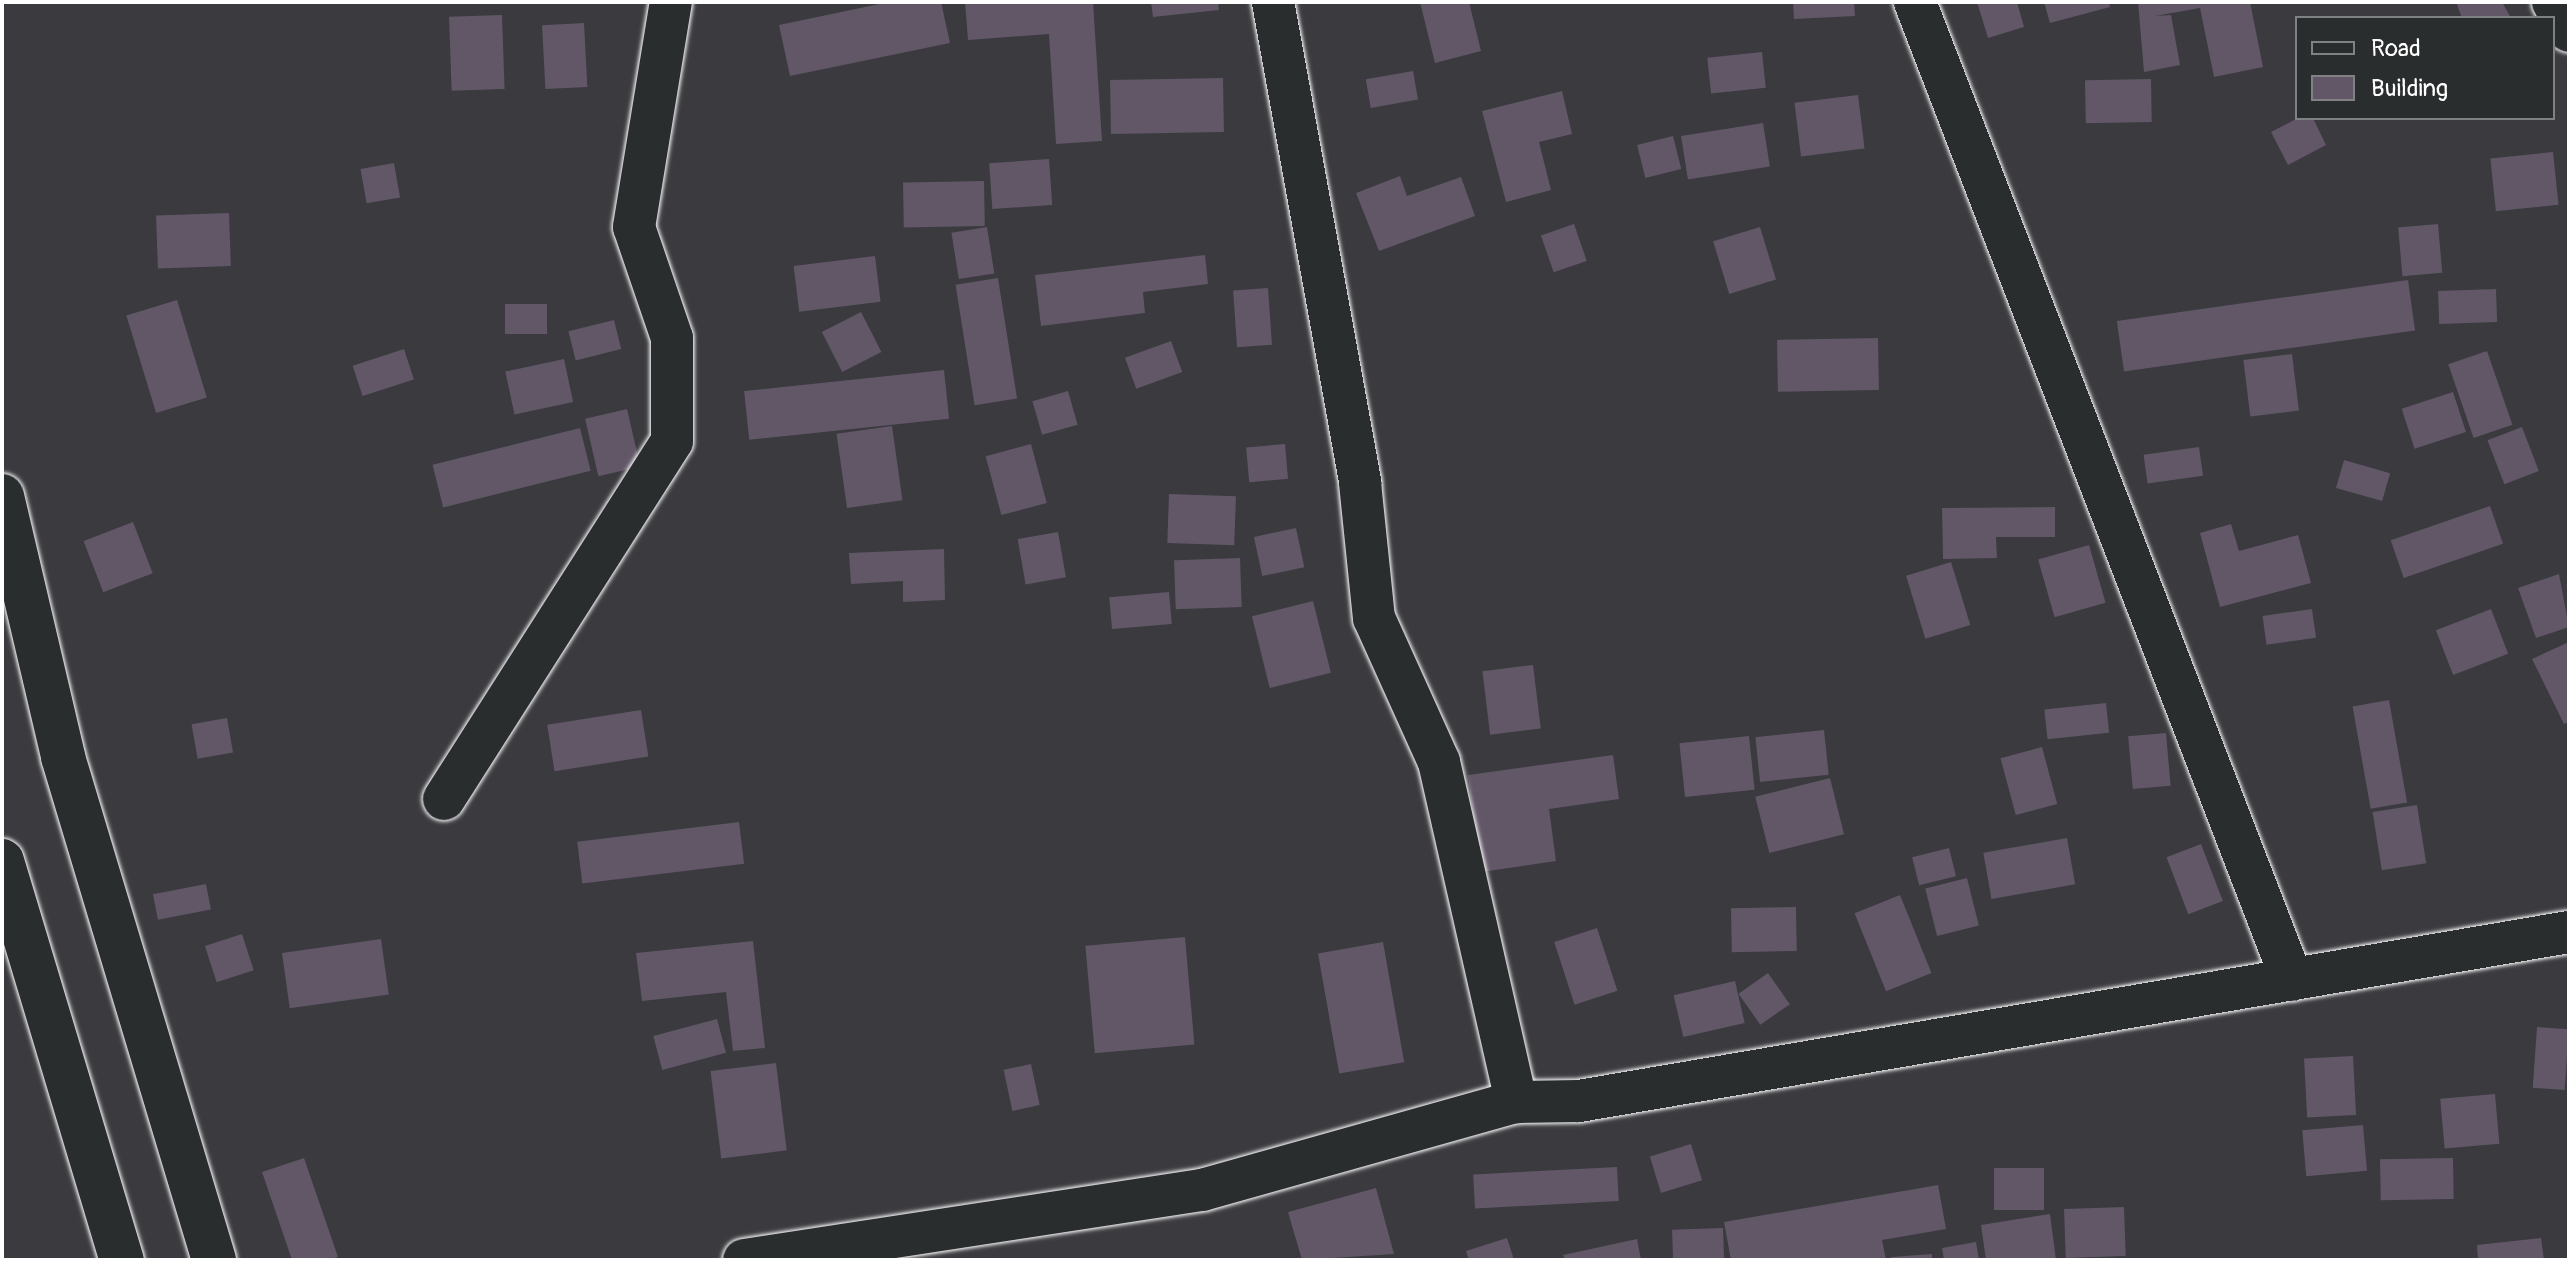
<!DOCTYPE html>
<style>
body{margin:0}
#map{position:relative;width:2571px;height:1262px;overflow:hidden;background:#3a3a3f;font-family:Pangolin,sans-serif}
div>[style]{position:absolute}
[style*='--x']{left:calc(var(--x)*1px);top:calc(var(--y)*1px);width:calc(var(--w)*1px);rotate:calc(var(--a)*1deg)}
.building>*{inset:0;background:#615767;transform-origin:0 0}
.roads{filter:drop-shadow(0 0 2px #fff) drop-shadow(0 0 2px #fff)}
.street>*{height:42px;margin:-21px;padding:0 21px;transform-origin:21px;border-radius:21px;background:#2a2d2e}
.secondary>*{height:44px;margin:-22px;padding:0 22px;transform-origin:22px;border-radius:22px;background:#2a2d2e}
span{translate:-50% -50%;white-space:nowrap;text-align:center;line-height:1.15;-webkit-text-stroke:6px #2a2d2e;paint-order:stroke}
.frame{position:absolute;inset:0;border:4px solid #fff;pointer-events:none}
.legend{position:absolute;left:2295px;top:16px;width:260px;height:104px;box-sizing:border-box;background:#2a2d2e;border:2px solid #7f8182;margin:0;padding:10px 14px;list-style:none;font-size:24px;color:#fff}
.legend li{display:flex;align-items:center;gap:16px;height:40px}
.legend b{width:40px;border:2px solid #7f8182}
</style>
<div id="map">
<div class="building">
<i style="clip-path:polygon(889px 2px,941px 2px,950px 43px,790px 76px,779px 25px)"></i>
<i style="clip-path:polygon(965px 2px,1093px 2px,1102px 141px,1056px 144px,1049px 34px,968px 40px)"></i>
<i style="clip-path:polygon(1151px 2px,1218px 2px,1219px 10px,1153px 17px)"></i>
<i style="clip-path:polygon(1420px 2px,1469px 2px,1481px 51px,1435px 63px)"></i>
<i style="clip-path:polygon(1793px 2px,1854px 2px,1855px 16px,1794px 19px)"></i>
<i style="clip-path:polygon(1977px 2px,2017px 2px,2024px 27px,1988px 38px)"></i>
<i style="clip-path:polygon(2044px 2px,2109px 2px,2110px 7px,2050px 23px)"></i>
<i style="clip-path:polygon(2138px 2px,2250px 2px,2263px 67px,2214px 77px,2200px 8px,2155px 16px,2171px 15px,2180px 65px,2144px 72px)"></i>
<i style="clip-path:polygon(2456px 2px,2502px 2px,2511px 18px,2462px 18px)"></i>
<i style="left:502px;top:15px;width:74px;height:53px;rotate:88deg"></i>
<i style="left:584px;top:23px;width:64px;height:42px;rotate:87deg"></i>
<i style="left:1762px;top:52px;width:36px;height:55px;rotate:84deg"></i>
<i style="left:1413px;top:71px;width:29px;height:48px;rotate:80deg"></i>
<i style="left:1223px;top:78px;width:54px;height:113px;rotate:89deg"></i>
<i style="left:2151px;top:79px;width:43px;height:66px;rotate:89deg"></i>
<i style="clip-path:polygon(1562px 91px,1572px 134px,1539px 142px,1551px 190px,1506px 202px,1482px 111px)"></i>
<i style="left:1858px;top:95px;width:54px;height:64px;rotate:83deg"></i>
<i style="clip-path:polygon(2298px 118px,2313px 118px,2326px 145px,2288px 165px,2271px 132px)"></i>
<i style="left:1763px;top:123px;width:44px;height:83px;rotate:81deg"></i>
<i style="left:1673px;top:136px;width:34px;height:37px;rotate:76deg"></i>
<i style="left:2553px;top:152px;width:53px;height:63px;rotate:84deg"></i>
<i style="left:1049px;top:159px;width:46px;height:60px;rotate:86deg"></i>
<i style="left:394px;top:163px;width:35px;height:34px;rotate:80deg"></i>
<i style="clip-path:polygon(1400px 176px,1407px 196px,1461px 177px,1475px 216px,1379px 251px,1356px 193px)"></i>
<i style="left:984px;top:181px;width:45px;height:81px;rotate:89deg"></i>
<i style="left:229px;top:213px;width:53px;height:73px;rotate:88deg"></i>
<i style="left:1574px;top:224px;width:39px;height:35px;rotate:71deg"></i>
<i style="left:2438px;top:224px;width:49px;height:40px;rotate:85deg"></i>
<i style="left:987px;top:227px;width:47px;height:36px;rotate:81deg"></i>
<i style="left:1760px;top:227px;width:55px;height:49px;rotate:73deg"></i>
<i style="clip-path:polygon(1205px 255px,1208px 284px,1143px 292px,1145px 313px,1041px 326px,1035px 275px)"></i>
<i style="left:875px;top:256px;width:46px;height:82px;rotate:83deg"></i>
<i style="left:998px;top:278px;width:122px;height:43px;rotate:81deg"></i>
<i style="left:2408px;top:280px;width:51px;height:294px;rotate:82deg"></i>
<i style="left:1268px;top:288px;width:57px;height:35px;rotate:86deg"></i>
<i style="left:2496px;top:289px;width:33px;height:58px;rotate:88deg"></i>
<i style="left:177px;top:300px;width:102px;height:53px;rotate:73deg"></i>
<i style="left:505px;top:304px;width:42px;height:30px"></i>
<i style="left:861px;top:312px;width:45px;height:44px;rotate:63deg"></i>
<i style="left:614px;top:320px;width:30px;height:47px;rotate:76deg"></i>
<i style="left:1878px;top:338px;width:52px;height:101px;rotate:89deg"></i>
<i style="left:1171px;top:341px;width:33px;height:49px;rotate:70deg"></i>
<i style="left:404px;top:349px;width:32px;height:54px;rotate:72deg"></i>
<i style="left:2487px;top:351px;width:78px;height:41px;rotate:71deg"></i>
<i style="left:2292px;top:354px;width:57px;height:49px;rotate:83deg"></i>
<i style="left:564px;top:359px;width:44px;height:60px;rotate:78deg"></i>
<i style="left:944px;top:370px;width:49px;height:201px;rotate:84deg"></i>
<i style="left:1068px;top:391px;width:35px;height:37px;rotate:74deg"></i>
<i style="left:2453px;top:392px;width:42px;height:54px;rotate:72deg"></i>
<i style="left:627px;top:409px;width:59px;height:43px;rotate:77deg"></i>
<i style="left:892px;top:426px;width:75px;height:56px;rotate:82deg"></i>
<i style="left:2522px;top:427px;width:47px;height:37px;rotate:69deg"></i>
<i style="left:580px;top:428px;width:44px;height:152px;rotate:76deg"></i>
<i style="left:1031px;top:444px;width:61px;height:47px;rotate:75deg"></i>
<i style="left:1285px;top:444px;width:35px;height:39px;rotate:85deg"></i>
<i style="left:2199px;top:447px;width:29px;height:56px;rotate:82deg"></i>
<i style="left:2344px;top:460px;width:48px;height:29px;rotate:16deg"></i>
<i style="left:1169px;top:494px;width:67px;height:49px;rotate:2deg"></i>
<i style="left:2490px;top:506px;width:40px;height:105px;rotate:71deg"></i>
<i style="clip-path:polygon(2055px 507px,2055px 537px,1996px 537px,1997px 558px,1943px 559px,1942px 508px)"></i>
<i style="left:133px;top:522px;width:55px;height:53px;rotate:69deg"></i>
<i style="clip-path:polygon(2231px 524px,2239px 551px,2298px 535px,2311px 583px,2220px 607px,2200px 533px)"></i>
<i style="left:1296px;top:528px;width:40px;height:43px;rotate:78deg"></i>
<i style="left:1058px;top:532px;width:46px;height:41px;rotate:80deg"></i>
<i style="left:2089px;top:545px;width:60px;height:53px;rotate:74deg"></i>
<i style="clip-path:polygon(944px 549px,945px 600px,903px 602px,903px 581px,851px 584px,849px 553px)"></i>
<i style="left:1240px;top:558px;width:49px;height:66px;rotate:88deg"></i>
<i style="left:1951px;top:562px;width:66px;height:47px;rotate:73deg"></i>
<i style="clip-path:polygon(2559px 574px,2569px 627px,2536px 638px,2518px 588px)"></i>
<i style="left:1169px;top:592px;width:32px;height:60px;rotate:85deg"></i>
<i style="left:1313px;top:601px;width:74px;height:63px;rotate:76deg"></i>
<i style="left:2312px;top:609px;width:29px;height:50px;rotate:82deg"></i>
<i style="left:2491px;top:609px;width:48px;height:59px;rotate:69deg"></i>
<i style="clip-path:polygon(2569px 642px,2569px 722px,2564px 724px,2532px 659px)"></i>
<i style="left:1533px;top:665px;width:64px;height:51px;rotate:83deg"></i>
<i style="left:2389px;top:700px;width:104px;height:37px;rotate:80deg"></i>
<i style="left:2106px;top:703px;width:30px;height:62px;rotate:84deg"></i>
<i style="left:641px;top:710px;width:47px;height:95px;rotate:81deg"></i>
<i style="left:227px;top:718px;width:35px;height:36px;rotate:80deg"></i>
<i style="left:1824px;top:730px;width:45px;height:69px;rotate:84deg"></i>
<i style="left:2166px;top:733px;width:53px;height:38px;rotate:85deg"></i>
<i style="left:1749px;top:736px;width:54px;height:70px;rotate:84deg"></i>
<i style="left:2042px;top:747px;width:59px;height:43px;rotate:75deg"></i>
<i style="clip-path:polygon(1613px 755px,1619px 799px,1549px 809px,1556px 861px,1481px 872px,1468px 775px)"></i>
<i style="left:1830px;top:778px;width:58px;height:77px;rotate:76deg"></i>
<i style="left:2417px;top:805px;width:59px;height:45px;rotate:81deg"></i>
<i style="left:739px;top:822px;width:42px;height:163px;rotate:83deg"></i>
<i style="left:2067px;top:838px;width:47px;height:85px;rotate:80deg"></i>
<i style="left:2201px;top:844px;width:61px;height:37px;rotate:69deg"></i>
<i style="left:1949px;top:848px;width:29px;height:38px;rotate:76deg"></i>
<i style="left:1967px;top:878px;width:49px;height:43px;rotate:76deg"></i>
<i style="left:206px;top:884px;width:26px;height:54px;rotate:79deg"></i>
<i style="left:1900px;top:895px;width:84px;height:49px;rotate:68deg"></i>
<i style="left:1796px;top:907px;width:44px;height:65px;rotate:89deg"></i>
<i style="left:1597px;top:928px;width:66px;height:45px;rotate:72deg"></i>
<i style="left:242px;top:934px;width:38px;height:39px;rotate:72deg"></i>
<i style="left:1185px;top:937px;width:108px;height:100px;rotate:85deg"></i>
<i style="left:381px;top:939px;width:56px;height:100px;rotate:82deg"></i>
<i style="clip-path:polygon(753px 941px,765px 1048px,733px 1051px,726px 992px,642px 1001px,636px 953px)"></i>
<i style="left:1383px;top:942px;width:122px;height:66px;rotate:80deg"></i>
<i style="left:1768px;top:973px;width:38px;height:36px;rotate:55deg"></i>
<i style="left:1735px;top:981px;width:43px;height:63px;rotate:77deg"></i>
<i style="left:717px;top:1019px;width:35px;height:66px;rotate:75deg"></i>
<i style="left:2537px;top:1027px;width:32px;height:61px;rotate:4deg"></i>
<i style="left:2353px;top:1056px;width:59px;height:49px;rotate:87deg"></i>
<i style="left:776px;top:1063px;width:88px;height:66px;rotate:83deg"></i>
<i style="left:1031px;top:1064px;width:42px;height:28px;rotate:78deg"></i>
<i style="left:2495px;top:1094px;width:50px;height:55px;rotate:85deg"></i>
<i style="left:2363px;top:1125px;width:46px;height:61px;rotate:85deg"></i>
<i style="left:1691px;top:1144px;width:38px;height:43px;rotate:73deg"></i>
<i style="clip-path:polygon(304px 1158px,338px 1257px,328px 1260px,292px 1260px,262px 1172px)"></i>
<i style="left:2453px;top:1158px;width:41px;height:73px;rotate:89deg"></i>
<i style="left:1617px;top:1167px;width:34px;height:144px;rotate:87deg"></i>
<i style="left:2044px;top:1168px;width:42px;height:50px;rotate:90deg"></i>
<i style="clip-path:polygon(1938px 1185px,1946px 1229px,1882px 1240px,1886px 1260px,1731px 1260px,1724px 1222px)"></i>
<i style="clip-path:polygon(1376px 1188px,1394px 1254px,1302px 1260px,1288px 1212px)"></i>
<i style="left:2124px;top:1207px;width:49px;height:60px;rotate:88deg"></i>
<i style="clip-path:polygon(2050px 1214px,2056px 1260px,1986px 1260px,1981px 1225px)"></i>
<i style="left:1723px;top:1228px;width:32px;height:51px;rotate:88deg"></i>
<i style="clip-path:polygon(1507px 1238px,1514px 1260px,1469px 1260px,1466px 1251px)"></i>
<i style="clip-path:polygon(2541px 1238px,2544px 1260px,2478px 1260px,2477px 1245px)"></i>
<i style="clip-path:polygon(1637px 1239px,1641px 1260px,1565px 1260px,1563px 1255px)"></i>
<i style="clip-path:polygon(1976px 1242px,1979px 1260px,1944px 1260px,1942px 1248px)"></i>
<i style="clip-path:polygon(1932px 1254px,1932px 1260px,1891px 1260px,1891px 1257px)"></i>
</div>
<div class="roads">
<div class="street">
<i style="--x:1273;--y:2;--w:489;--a:79.7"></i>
<i style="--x:1360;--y:483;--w:136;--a:84.1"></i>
<i style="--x:1374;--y:618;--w:158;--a:65.7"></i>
<i style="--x:1439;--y:762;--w:349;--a:77.2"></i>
<i style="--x:1915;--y:2;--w:1048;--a:68.92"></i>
<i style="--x:2553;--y:2;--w:33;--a:61"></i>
<i style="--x:444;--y:799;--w:424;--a:-57.5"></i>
<i style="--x:672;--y:441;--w:103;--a:-90"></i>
<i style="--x:672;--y:338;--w:117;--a:-108.9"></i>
<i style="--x:634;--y:227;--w:228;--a:-80.7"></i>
<i style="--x:744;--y:1260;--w:463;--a:-8.7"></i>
<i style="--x:1202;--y:1190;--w:326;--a:-15.7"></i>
<i style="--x:1516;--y:1102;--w:63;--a:-0.9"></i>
<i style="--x:1579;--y:1101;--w:1004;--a:-9.69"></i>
</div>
<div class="secondary">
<i style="--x:2;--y:496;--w:268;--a:76.8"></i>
<i style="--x:63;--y:757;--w:525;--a:73.29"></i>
<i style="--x:2;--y:861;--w:417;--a:73.3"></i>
</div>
</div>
<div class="frame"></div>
<ul class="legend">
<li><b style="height:10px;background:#2a2d2e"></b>Road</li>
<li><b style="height:22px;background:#615767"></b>Building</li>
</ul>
</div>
